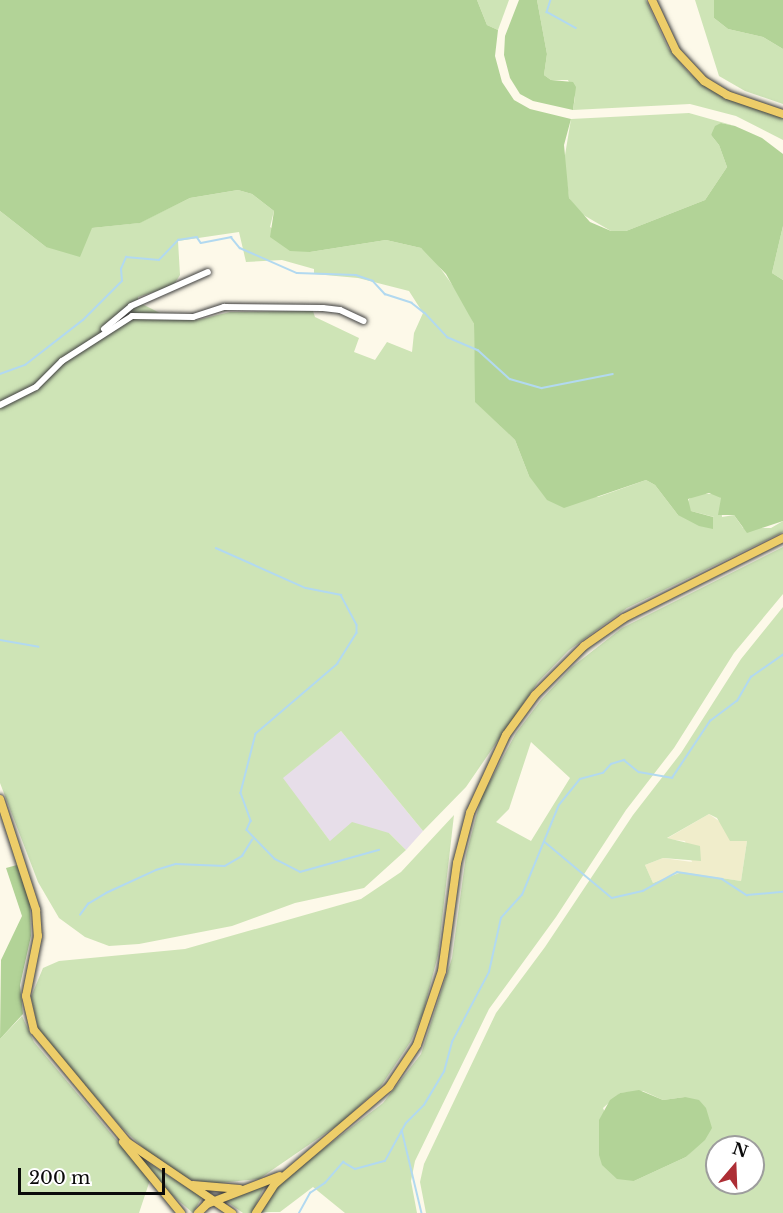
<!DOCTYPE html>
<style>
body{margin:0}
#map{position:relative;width:783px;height:1213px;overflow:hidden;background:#fdf9e9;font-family:"Libre Baskerville",serif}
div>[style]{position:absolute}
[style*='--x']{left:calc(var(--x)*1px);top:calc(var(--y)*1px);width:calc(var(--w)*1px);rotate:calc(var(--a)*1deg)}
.industrial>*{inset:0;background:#e7dee9}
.farmland>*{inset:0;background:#f0edcb}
.green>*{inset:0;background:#cee4b6}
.forest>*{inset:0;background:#b2d397}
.stream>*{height:1.5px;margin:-0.75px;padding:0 0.75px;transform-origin:0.75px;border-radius:0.75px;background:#b2d9f0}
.roads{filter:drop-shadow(0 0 2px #3d3d3d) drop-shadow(0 0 2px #3d3d3d)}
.minor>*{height:6px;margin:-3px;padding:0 3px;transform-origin:3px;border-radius:3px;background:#fff}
.major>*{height:8px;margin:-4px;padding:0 4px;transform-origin:4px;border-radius:4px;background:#edcd69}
span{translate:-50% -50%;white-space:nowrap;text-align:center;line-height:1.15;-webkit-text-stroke:6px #fff;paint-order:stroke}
.north{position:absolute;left:705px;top:1135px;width:60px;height:60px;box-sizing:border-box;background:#fff;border:2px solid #9d9d9d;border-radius:50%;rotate:19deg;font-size:16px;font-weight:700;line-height:24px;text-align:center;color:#0a0a0a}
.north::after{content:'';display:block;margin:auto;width:21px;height:27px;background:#ad2e35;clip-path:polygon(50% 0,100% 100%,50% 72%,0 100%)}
.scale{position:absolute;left:18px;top:1168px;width:147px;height:27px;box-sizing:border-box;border:3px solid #0a0a0a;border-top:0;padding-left:8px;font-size:18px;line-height:21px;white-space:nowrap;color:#0a0a0a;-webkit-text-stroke:4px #fff;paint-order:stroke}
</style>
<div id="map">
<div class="industrial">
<i style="clip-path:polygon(341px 731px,423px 831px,406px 850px,389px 833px,330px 841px,282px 778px)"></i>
</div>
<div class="farmland">
<i style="clip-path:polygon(709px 814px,747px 841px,741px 881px,682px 872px,653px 883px,645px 865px,663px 858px,692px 862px,685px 841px,666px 839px)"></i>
</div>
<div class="green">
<i style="clip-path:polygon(477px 0,509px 0,498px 30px,487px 25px)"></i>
<i style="clip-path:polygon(537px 0,646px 0,668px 48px,689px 73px,706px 86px,783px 117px,783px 140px,736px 116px,690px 104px,573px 110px,575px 97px,568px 80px,551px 80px,544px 75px,547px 54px)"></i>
<i style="clip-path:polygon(695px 0,714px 0,714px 18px,728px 29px,763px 37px,783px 49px,783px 104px,745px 91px,719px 76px)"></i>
<i style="clip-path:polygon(689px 113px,735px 126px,721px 123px,711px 135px,719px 145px,727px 167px,705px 200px,626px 231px,611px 231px,580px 213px,569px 198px,564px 161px,571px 119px)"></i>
<i style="clip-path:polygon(evenodd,238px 190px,252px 194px,274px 211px,270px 227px,310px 252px,386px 240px,421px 248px,433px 258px,461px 297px,474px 324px,476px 402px,515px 440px,529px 476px,598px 497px,646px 480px,655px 485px,678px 515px,714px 517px,691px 511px,687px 505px,689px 499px,697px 494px,717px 494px,721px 498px,722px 517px,734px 515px,743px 528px,771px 528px,783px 521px,783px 532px,627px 608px,569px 650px,538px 682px,466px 787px,423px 831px,341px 731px,283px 778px,330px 841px,352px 822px,389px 833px,406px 850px,364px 888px,295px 903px,232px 926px,139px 944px,109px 946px,85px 937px,59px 918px,38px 882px,0 783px,0 211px,46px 247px,92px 228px,139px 223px,190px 198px,238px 190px,239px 232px,246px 262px,282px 260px,314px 269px,314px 274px,358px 278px,409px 291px,423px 313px,414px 333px,412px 352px,387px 342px,375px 360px,354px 352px,359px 338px,315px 317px,313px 311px,230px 312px,197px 320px,162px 314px,138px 302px,138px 297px,173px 286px,180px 275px,178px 241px,239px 232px)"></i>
<i style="clip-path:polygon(783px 226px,783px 280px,772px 273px)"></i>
<i style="clip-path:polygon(evenodd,783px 547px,783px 594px,734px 653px,674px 748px,626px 810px,556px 917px,489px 1009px,415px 1161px,411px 1181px,417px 1213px,345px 1213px,313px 1187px,280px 1212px,262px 1212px,264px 1201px,275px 1186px,383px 1103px,421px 1054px,452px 958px,466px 855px,481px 798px,516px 733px,541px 700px,572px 667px,622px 628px,783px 547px,531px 742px,570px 778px,531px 841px,496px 822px,509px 809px,531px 742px)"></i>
<i style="clip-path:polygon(evenodd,783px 607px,783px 1213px,426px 1213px,420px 1182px,424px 1164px,496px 1013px,545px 947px,633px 815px,681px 753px,741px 659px,783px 607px,709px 814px,717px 818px,730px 841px,747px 841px,741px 881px,682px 872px,653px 883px,645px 865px,663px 858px,701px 861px,700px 846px,667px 838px,709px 814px,783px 607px,643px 1091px,663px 1100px,685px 1097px,694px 1149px,686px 1157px,634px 1181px,603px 1108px,620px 1093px,643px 1091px,783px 607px,717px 1147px,753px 1147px,753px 1183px,717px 1183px,717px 1147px)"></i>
<i style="clip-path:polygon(454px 815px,438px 955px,423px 1013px,411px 1041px,381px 1086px,342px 1122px,259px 1179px,209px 1184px,189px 1179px,150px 1154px,122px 1128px,39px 1032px,31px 997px,43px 968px,59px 961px,185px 949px,361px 899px,401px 872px)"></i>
<i style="clip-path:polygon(22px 1016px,34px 1042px,150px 1180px,139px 1213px,0 1213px,0 1039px)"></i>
<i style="clip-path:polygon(139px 1157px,202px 1197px,193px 1213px,166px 1190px)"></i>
<i style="clip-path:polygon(265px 1185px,252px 1213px,243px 1213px,223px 1199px)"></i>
</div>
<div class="forest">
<i style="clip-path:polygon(0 0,477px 0,487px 25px,498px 30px,495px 56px,502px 82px,514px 100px,530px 109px,571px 119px,564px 145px,569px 198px,590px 222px,611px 231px,626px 231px,705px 200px,727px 167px,719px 145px,711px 135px,715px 126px,721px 123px,735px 126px,762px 138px,783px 154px,783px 226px,772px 273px,783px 280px,783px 521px,747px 533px,734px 515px,718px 515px,721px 498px,709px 493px,688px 499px,691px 511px,713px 517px,713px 529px,699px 526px,678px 515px,655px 485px,646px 480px,564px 508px,547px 500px,529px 476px,515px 440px,475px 402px,474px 324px,446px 274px,421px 248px,386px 240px,310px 252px,290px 251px,270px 237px,274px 211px,252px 194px,238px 190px,190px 198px,140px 223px,92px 228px,80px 257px,46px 247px,0 211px)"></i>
<i style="clip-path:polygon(519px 0,537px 0,547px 54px,544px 75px,551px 80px,573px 82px,576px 87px,573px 110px,533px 101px,520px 94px,510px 78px,504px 55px,505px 36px)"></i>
<i style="clip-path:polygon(714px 0,783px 0,783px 49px,763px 37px,728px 29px,714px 18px)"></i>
<i style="clip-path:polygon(17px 865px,30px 904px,31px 936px,20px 985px,23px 1014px,0 1039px,1px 960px,22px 916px,6px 868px)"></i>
<i style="clip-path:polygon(639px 1090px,663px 1100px,685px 1097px,699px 1100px,706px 1108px,712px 1128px,705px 1140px,686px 1157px,634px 1181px,617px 1179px,602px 1165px,599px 1155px,599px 1120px,610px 1100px,620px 1093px)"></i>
</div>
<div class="stream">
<i style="--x:551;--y:0;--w:13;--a:108"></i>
<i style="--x:547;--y:12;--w:33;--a:29"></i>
<i style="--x:0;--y:374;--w:27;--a:-20"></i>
<i style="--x:25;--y:365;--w:73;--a:-37.8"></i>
<i style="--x:83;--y:320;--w:55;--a:-45"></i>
<i style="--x:122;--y:281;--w:12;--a:-95"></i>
<i style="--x:121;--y:269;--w:13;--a:-67"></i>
<i style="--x:126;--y:257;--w:33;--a:5"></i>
<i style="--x:159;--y:260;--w:28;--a:-46"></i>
<i style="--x:178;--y:240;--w:19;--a:-9"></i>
<i style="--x:197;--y:237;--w:7;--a:56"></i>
<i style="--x:201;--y:243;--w:31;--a:-11"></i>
<i style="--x:231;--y:237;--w:14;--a:51"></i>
<i style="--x:240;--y:248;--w:62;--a:23.7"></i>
<i style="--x:297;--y:273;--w:59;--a:1.9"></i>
<i style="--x:356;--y:275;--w:18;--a:19"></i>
<i style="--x:373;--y:281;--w:18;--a:47"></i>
<i style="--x:385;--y:294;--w:28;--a:18"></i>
<i style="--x:412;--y:303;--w:16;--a:38"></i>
<i style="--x:425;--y:313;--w:33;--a:47"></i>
<i style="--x:447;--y:337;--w:34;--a:23"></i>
<i style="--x:478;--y:350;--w:43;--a:42.2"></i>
<i style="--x:510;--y:379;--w:33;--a:16"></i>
<i style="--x:542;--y:388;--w:72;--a:-11.2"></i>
<i style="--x:216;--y:548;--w:98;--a:24"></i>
<i style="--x:306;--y:588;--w:36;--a:11"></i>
<i style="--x:341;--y:595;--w:34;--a:62"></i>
<i style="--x:357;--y:625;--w:8;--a:90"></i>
<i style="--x:357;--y:633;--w:36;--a:122"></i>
<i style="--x:338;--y:664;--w:108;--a:139.5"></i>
<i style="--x:256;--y:734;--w:61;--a:104.3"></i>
<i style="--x:241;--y:793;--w:30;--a:70"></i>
<i style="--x:251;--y:821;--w:10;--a:114"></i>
<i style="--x:247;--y:830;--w:40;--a:46"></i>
<i style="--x:275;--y:859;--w:28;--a:27"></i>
<i style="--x:300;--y:872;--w:82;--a:-15.6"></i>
<i style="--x:0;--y:640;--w:39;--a:10"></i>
<i style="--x:545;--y:842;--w:87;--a:39.9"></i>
<i style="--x:612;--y:898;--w:32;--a:-13"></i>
<i style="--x:643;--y:891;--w:39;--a:-29"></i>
<i style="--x:677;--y:872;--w:46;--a:8.8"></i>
<i style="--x:722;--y:879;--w:30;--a:33"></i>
<i style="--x:747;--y:895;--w:36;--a:-5"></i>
<i style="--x:80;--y:915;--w:14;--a:-54"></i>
<i style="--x:88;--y:904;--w:21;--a:-31"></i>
<i style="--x:106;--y:893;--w:55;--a:-24.7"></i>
<i style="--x:156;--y:870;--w:21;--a:-17"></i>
<i style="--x:176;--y:864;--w:49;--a:2.3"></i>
<i style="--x:225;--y:866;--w:20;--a:-30"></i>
<i style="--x:242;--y:856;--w:19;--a:-58"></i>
<i style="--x:402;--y:1130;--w:85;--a:76.5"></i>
<i style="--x:299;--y:1213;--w:23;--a:-61"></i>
<i style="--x:310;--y:1193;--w:18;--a:-34"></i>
<i style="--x:325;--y:1183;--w:28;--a:-49"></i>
<i style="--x:343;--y:1162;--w:14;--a:30"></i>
<i style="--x:355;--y:1169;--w:31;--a:-15"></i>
<i style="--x:385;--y:1161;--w:43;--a:-61.1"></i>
<i style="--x:406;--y:1123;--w:25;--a:-45"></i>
<i style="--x:424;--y:1105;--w:39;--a:-59"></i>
<i style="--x:444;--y:1072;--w:31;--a:-75"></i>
<i style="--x:452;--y:1042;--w:79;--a:-62.1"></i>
<i style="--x:489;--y:972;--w:55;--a:-77.5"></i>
<i style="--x:501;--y:918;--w:31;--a:-48"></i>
<i style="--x:522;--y:895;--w:97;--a:-67.7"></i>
<i style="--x:559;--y:805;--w:33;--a:-51"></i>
<i style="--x:580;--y:779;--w:24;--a:-15"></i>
<i style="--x:603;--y:773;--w:12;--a:-48"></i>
<i style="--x:611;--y:764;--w:14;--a:-17"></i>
<i style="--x:624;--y:760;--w:19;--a:39"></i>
<i style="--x:639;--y:772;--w:34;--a:10"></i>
<i style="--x:672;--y:778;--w:69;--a:-56.3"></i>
<i style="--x:710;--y:721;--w:34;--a:-37"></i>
<i style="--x:737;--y:701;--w:28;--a:-60"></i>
<i style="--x:751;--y:677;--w:39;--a:-35"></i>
</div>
<div class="roads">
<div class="minor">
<i style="--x:104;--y:329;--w:35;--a:-40"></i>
<i style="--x:131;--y:306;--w:84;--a:-23.8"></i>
<i style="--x:0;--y:405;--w:40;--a:-26.6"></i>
<i style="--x:36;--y:387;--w:37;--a:-45"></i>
<i style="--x:62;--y:361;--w:83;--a:-32.7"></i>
<i style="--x:132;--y:316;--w:61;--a:0.9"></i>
<i style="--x:193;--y:317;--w:33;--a:-18"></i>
<i style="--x:224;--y:307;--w:99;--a:0.6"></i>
<i style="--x:323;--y:308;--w:17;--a:7"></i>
<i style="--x:340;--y:310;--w:26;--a:25"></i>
</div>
<div class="major">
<i style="--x:652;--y:0;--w:56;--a:64.8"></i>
<i style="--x:676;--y:51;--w:41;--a:47"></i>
<i style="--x:704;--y:81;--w:27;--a:31"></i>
<i style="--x:727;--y:95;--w:59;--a:18.7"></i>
<i style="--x:0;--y:799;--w:117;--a:72"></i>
<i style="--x:36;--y:910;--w:26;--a:86"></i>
<i style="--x:38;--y:936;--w:61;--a:101.3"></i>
<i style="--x:26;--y:996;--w:35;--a:77"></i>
<i style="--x:34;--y:1030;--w:146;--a:50.3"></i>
<i style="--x:127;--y:1142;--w:127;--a:34.1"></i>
<i style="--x:123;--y:1142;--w:92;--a:50.8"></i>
<i style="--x:193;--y:1185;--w:47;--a:4.9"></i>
<i style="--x:198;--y:1213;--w:13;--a:-45"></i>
<i style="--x:207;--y:1204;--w:78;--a:-21"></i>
<i style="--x:256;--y:1213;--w:35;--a:-57"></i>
<i style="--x:275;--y:1184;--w:150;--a:-40.4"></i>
<i style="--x:389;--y:1087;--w:50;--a:-56.3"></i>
<i style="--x:417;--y:1045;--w:78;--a:-71.3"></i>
<i style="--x:442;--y:971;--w:109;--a:-82.1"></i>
<i style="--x:457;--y:863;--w:52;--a:-75.4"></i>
<i style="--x:470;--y:813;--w:86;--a:-65.2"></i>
<i style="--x:506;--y:735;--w:49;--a:-54.1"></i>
<i style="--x:535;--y:695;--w:69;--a:-45"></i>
<i style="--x:584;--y:646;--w:49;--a:-35"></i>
<i style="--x:624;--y:618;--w:178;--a:-26.7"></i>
</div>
</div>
<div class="north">N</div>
<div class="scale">200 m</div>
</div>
